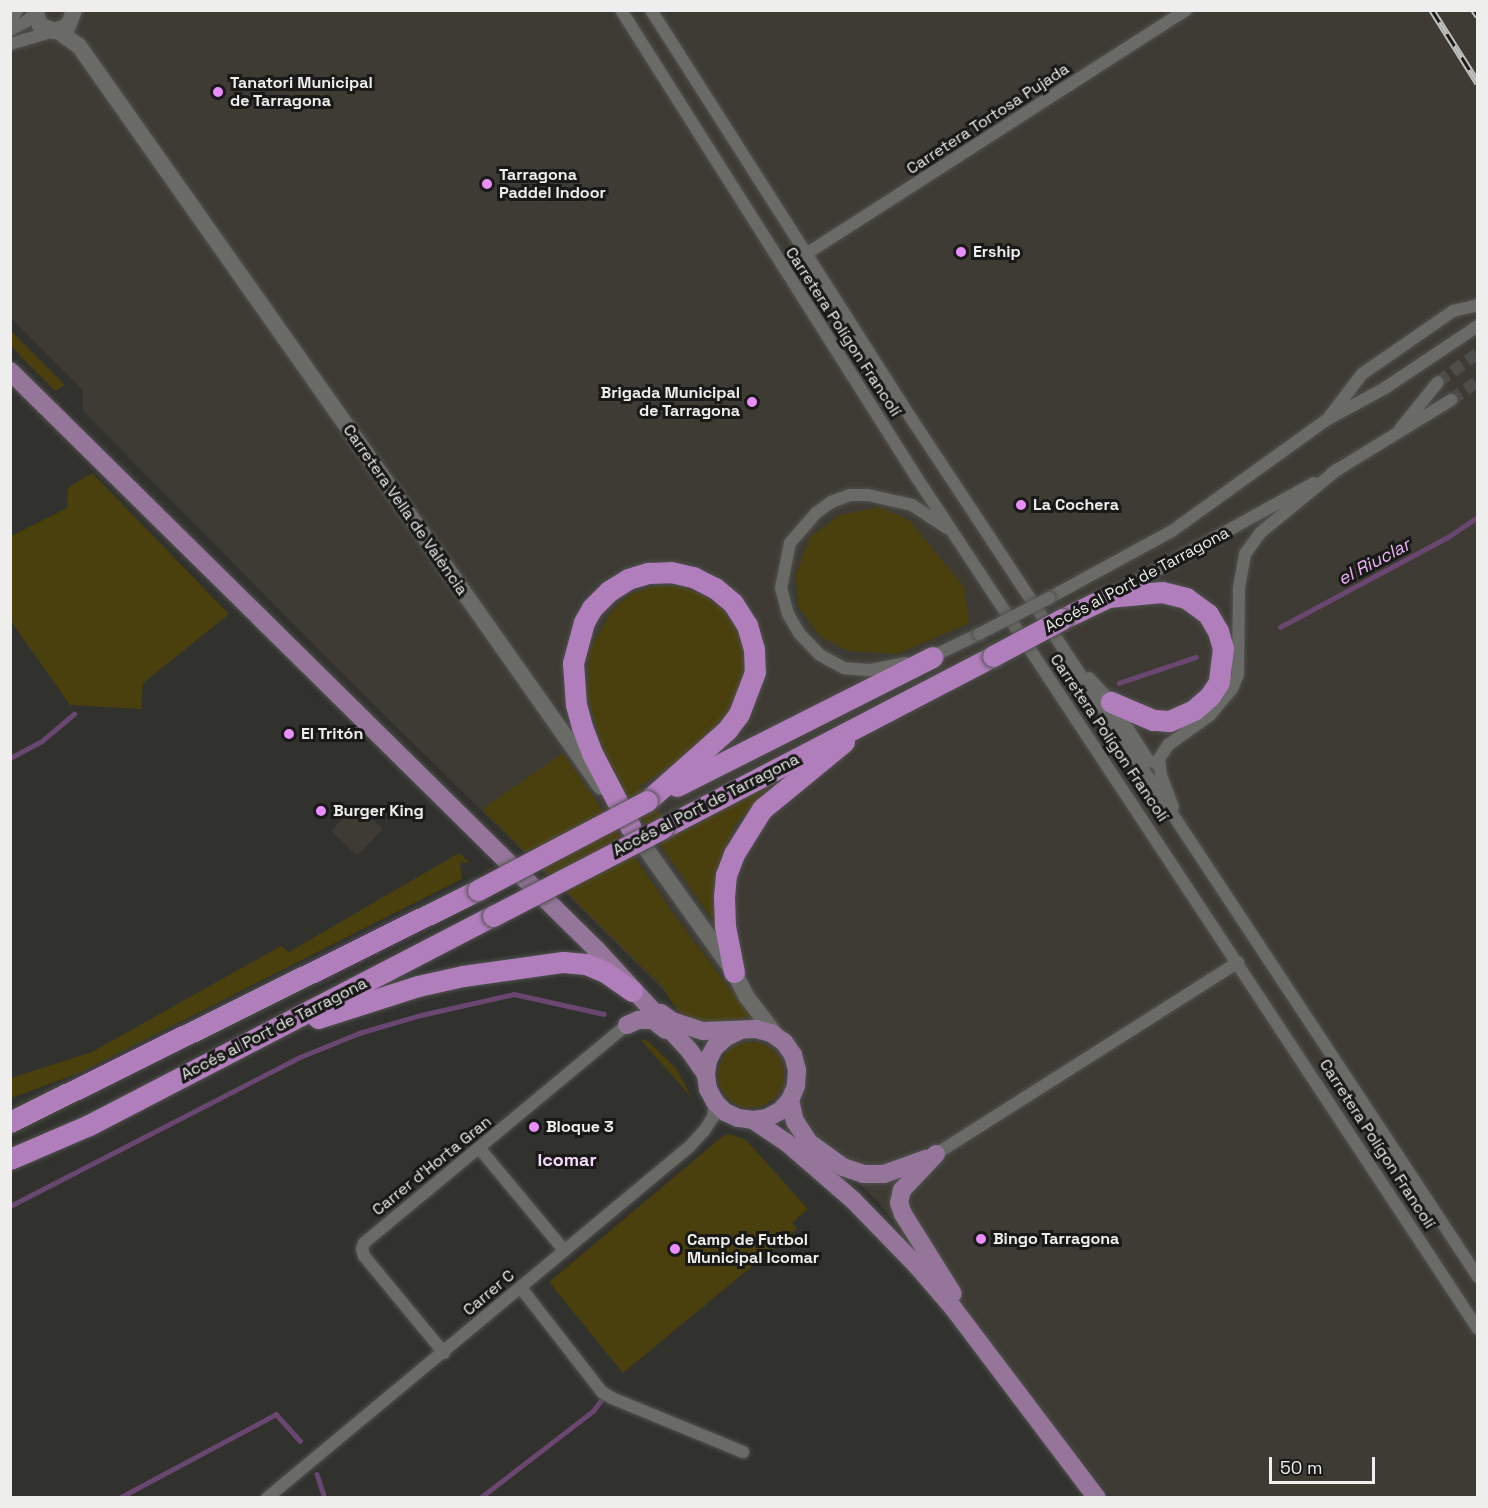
<!DOCTYPE html>
<meta charset="utf-8">
<style>
body{margin:0}
#map{position:relative;width:1488px;height:1508px;overflow:hidden;background:#31312e;font-family:"Space Grotesk",sans-serif}
div>[style]{position:absolute}
[style*='--x']{left:calc(var(--x)*1px);top:calc(var(--y)*1px);width:calc(var(--w)*1px);rotate:calc(var(--a)*1deg)}
.built>*{inset:0;background:#3d3b33;transform-origin:0 0}
.green>*{inset:0;background:#4a400d}
.round{border-radius:50%}
.stream>*{height:4.5px;margin:-2.25px;padding:0 2.25px;transform-origin:2.25px;border-radius:2.25px;background:#6a4771}
.street-tunnel>*{height:12px;margin-top:-6px;transform-origin:0;background:repeating-linear-gradient(90deg,#4d4d4a 0 12px,transparent 0 18px)}
.roads{filter:drop-shadow(0 0 2px #50504e) drop-shadow(0 0 2px #50504e)}
.street>*{height:12px;margin:-6px;padding:0 6px;transform-origin:6px;border-radius:6px;background:#6a6a67}
.secondary>*{height:16px;margin:-8px;padding:0 8px;transform-origin:8px;border-radius:8px;background:#6a6a67}
.primary>*{height:18px;margin:-9px;padding:0 9px;transform-origin:9px;border-radius:9px;background:#95769a}
.highway>*{height:21px;margin:-10.5px;padding:0 10.5px;transform-origin:10.5px;border-radius:10.5px;background:#b17ebc}
.rail>*{height:7px;margin-top:-3.5px;transform-origin:0;background:repeating-linear-gradient(90deg,#191918 0 14px,#bfbfbc 0 28px);box-sizing:border-box;border-block:2px solid #bfbfbc}
.bridges{filter:drop-shadow(0 0 2px #50504e) drop-shadow(0 0 2px #50504e)}
.street-bridge>*{height:12px;margin:-6px;padding:0 6px;transform-origin:6px;border-radius:6px;background:#6a6a67}
.highway-bridge>*{height:21px;margin:-10.5px;padding:0 10.5px;transform-origin:10.5px;border-radius:10.5px;background:#b17ebc}
.dots>*{width:16px;height:16px;translate:-50% -50%;box-sizing:border-box;border:3px solid #191918;border-radius:50%}
span{translate:-50% -50%;white-space:nowrap;text-align:center;line-height:1.15;-webkit-text-stroke:6px #191918;paint-order:stroke}
.poi-label{font-size:16px;color:#eeeeec;font-weight:700}
.left{translate:0 -50%;text-align:left}
.right{translate:-100% -50%;text-align:right}
.street-label{font-size:16px;color:#eeeeec}
.water-label{font-size:18px;color:#ecb4f7;font-style:italic}
.neighbourhood-label{font-size:18px;color:#f7d8fd;font-weight:700}
.frame{position:absolute;inset:0;border:12px solid #eeeeec;pointer-events:none}
.scale{position:absolute;left:1269px;top:1457px;width:106px;height:27px;box-sizing:border-box;border:3px solid #eeeeec;border-top:0;padding-left:8px;font-size:18px;line-height:21px;white-space:nowrap;color:#eeeeec;-webkit-text-stroke:4px #191918;paint-order:stroke}
</style>
<div id="map">
<div class="built">
<i style="clip-path:polygon(10px 11px,1477px 11px,1477px 1497px,1111px 1497px,877px 1201px,332px 663px,83px 411px,83px 390px,11px 318px)"></i>
<i style="left:357px;top:804px;width:36px;height:37px;rotate:44deg"></i>
</div>
<div class="green">
<i style="clip-path:polygon(10px 331px,11px 331px,65px 385px,55px 391px,20px 356px,11px 345px)"></i>
<i style="clip-path:polygon(92px 473px,229px 614px,143px 683px,141px 709px,70px 705px,11px 621px,11px 536px,67px 508px,68px 488px)"></i>
<i style="clip-path:polygon(879px 507px,909px 520px,964px 587px,969px 623px,897px 654px,848px 651px,820px 636px,798px 606px,796px 574px,810px 537px,840px 515px)"></i>
<i style="clip-path:polygon(655px 586px,681px 586px,703px 595px,724px 610px,738px 629px,744px 653px,742px 682px,730px 710px,706px 743px,640px 786px,675px 835px,772px 785px,735px 825px,720px 860px,713px 895px,717px 926px,625px 794px,603px 749px,588px 699px,589px 651px,612px 611px,630px 594px)"></i>
<i style="clip-path:polygon(563px 753px,677px 919px,751px 1017px,710px 1023px,686px 1016px,676px 1009px,662px 986px,482px 809px)"></i>
<i style="clip-path:polygon(459px 853px,469px 862px,460px 863px,462px 879px,79px 1073px,11px 1098px,11px 1078px,92px 1052px,281px 946px,289px 952px)"></i>
<i style="clip-path:polygon(640px 1039px,648px 1041px,676px 1068px,692px 1098px)"></i>
<i class="round" style="left:718px;top:1042px;width:66px;height:66px"></i>
<i style="clip-path:polygon(730px 1134px,746px 1140px,808px 1209px,792px 1223px,797px 1229px,623px 1373px,549px 1282px,723px 1136px)"></i>
</div>
<div class="stream">
<i style="--x:1280;--y:627;--w:191;--a:-28.2"></i>
<i style="--x:1448;--y:537;--w:36;--a:-34"></i>
<i style="--x:1119;--y:683;--w:81;--a:-18.7"></i>
<i style="--x:10;--y:758;--w:36;--a:-28"></i>
<i style="--x:42;--y:741;--w:42;--a:-40.2"></i>
<i style="--x:10;--y:1206;--w:326;--a:-27.2"></i>
<i style="--x:300;--y:1057;--w:64;--a:-22.1"></i>
<i style="--x:359;--y:1033;--w:65;--a:-16.2"></i>
<i style="--x:421;--y:1015;--w:95;--a:-12.7"></i>
<i style="--x:514;--y:994;--w:92;--a:12.5"></i>
<i style="--x:317;--y:1474;--w:25;--a:72"></i>
<i style="--x:119;--y:1498;--w:178;--a:-28.1"></i>
<i style="--x:276;--y:1414;--w:36;--a:48"></i>
<i style="--x:480;--y:1498;--w:143;--a:-37.6"></i>
<i style="--x:593;--y:1411;--w:15;--a:-53"></i>
</div>
<div class="street-tunnel">
<i style="--x:1438;--y:382;--w:49;--a:-35.9"></i>
<i style="--x:1451;--y:400;--w:33;--a:-35"></i>
</div>
<div class="roads">
<div class="street">
<i style="--x:621;--y:10;--w:554;--a:57.69"></i>
<i style="--x:917;--y:478;--w:1019;--a:56.61"></i>
<i style="--x:651;--y:10;--w:484;--a:57.5"></i>
<i style="--x:911;--y:418;--w:1029;--a:56.57"></i>
<i style="--x:10;--y:21;--w:13;--a:-58"></i>
<i style="--x:10;--y:30;--w:19;--a:-28"></i>
<i style="--x:27;--y:21;--w:11;--a:-45"></i>
<i style="--x:10;--y:44;--w:46;--a:-16.5"></i>
<i style="--x:806;--y:254;--w:452;--a:-32.7"></i>
<i style="--x:1330;--y:416;--w:53;--a:-52.7"></i>
<i style="--x:1362;--y:374;--w:111;--a:-34.7"></i>
<i style="--x:1453;--y:311;--w:26;--a:-13"></i>
<i style="--x:1400;--y:429;--w:60;--a:-51"></i>
<i style="--x:1332;--y:473;--w:140;--a:-31.5"></i>
<i style="--x:1117;--y:592;--w:225;--a:-29"></i>
<i style="--x:1049;--y:598;--w:140;--a:-28.6"></i>
<i style="--x:1172;--y:531;--w:192;--a:-35.7"></i>
<i style="--x:1328;--y:419;--w:65;--a:-28.5"></i>
<i style="--x:1385;--y:388;--w:112;--a:-33.7"></i>
<i style="--x:929;--y:658;--w:55;--a:-25.6"></i>
<i style="--x:906;--y:663;--w:37;--a:169"></i>
<i style="--x:870;--y:670;--w:26;--a:-176"></i>
<i style="--x:844;--y:668;--w:27;--a:-152"></i>
<i style="--x:820;--y:655;--w:30;--a:-134"></i>
<i style="--x:799;--y:633;--w:22;--a:-120"></i>
<i style="--x:788;--y:614;--w:27;--a:-105"></i>
<i style="--x:781;--y:588;--w:46;--a:-78.7"></i>
<i style="--x:790;--y:543;--w:40;--a:-49"></i>
<i style="--x:816;--y:513;--w:19;--a:-36"></i>
<i style="--x:831;--y:502;--w:20;--a:-20"></i>
<i style="--x:850;--y:495;--w:18;--a:0"></i>
<i style="--x:868;--y:495;--w:45;--a:12.8"></i>
<i style="--x:912;--y:505;--w:42;--a:33.3"></i>
<i style="--x:1089;--y:678;--w:33;--a:47"></i>
<i style="--x:1111;--y:702;--w:69;--a:57.5"></i>
<i style="--x:1148;--y:760;--w:12;--a:24"></i>
<i style="--x:1173;--y:807;--w:34;--a:-111"></i>
<i style="--x:1161;--y:775;--w:16;--a:-97"></i>
<i style="--x:1159;--y:759;--w:17;--a:-57"></i>
<i style="--x:1168;--y:745;--w:52;--a:-35.5"></i>
<i style="--x:1210;--y:715;--w:34;--a:-50"></i>
<i style="--x:1232;--y:689;--w:16;--a:-68"></i>
<i style="--x:1238;--y:674;--w:86;--a:-89.3"></i>
<i style="--x:1239;--y:588;--w:35;--a:-80"></i>
<i style="--x:1245;--y:554;--w:26;--a:-54"></i>
<i style="--x:1260;--y:533;--w:101;--a:-39.4"></i>
<i style="--x:480;--y:1149;--w:131;--a:50.3"></i>
<i style="--x:936;--y:1154;--w:358;--a:-32.4"></i>
<i style="--x:521;--y:1288;--w:132;--a:52.1"></i>
<i style="--x:602;--y:1392;--w:12;--a:31"></i>
<i style="--x:612;--y:1398;--w:142;--a:22.4"></i>
<i style="--x:444;--y:1353;--w:126;--a:-129.5"></i>
<i style="--x:364;--y:1256;--w:7;--a:-106"></i>
<i style="--x:362;--y:1249;--w:6;--a:-72"></i>
<i style="--x:364;--y:1243;--w:342;--a:-39.7"></i>
<i style="--x:267;--y:1498;--w:549;--a:-39.75"></i>
<i style="--x:689;--y:1147;--w:22;--a:-47"></i>
<i style="--x:704;--y:1131;--w:17;--a:-57"></i>
<i style="--x:713;--y:1117;--w:15;--a:-82"></i>
</div>
<div class="secondary">
<i style="--x:35;--y:10;--w:16;--a:72"></i>
<i style="--x:40;--y:25;--w:15;--a:23"></i>
<i style="--x:54;--y:31;--w:15;--a:-20"></i>
<i style="--x:68;--y:26;--w:17;--a:-69"></i>
<i style="--x:58;--y:31;--w:26;--a:36"></i>
<i style="--x:79;--y:46;--w:906;--a:54.84"></i>
<i style="--x:634;--y:832;--w:172;--a:54.5"></i>
<i style="--x:734;--y:972;--w:27;--a:63"></i>
<i style="--x:746;--y:996;--w:54;--a:52.5"></i>
</div>
<div class="primary">
<i style="--x:10;--y:371;--w:825;--a:44.61"></i>
<i style="--x:597;--y:950;--w:136;--a:47.4"></i>
<i style="--x:689;--y:1050;--w:29;--a:55"></i>
<i style="--x:661;--y:1013;--w:14;--a:36"></i>
<i style="--x:672;--y:1021;--w:33;--a:18"></i>
<i style="--x:703;--y:1031;--w:53;--a:-2.2"></i>
<i style="--x:756;--y:1029;--w:16;--a:15"></i>
<i style="--x:771;--y:1033;--w:16;--a:35"></i>
<i style="--x:784;--y:1042;--w:16;--a:55"></i>
<i style="--x:793;--y:1055;--w:16;--a:75"></i>
<i style="--x:797;--y:1070;--w:16;--a:94"></i>
<i style="--x:796;--y:1086;--w:15;--a:113"></i>
<i style="--x:790;--y:1100;--w:15;--a:132"></i>
<i style="--x:780;--y:1111;--w:15;--a:152"></i>
<i style="--x:767;--y:1118;--w:14;--a:172"></i>
<i style="--x:753;--y:1120;--w:15;--a:-172"></i>
<i style="--x:738;--y:1118;--w:14;--a:-155"></i>
<i style="--x:725;--y:1112;--w:14;--a:-135"></i>
<i style="--x:715;--y:1102;--w:15;--a:-118"></i>
<i style="--x:708;--y:1089;--w:15;--a:-98"></i>
<i style="--x:706;--y:1074;--w:14;--a:-82"></i>
<i style="--x:708;--y:1060;--w:15;--a:-62"></i>
<i style="--x:715;--y:1047;--w:15;--a:-42"></i>
<i style="--x:726;--y:1037;--w:17;--a:-25"></i>
<i style="--x:627;--y:1025;--w:12;--a:-24"></i>
<i style="--x:638;--y:1020;--w:15;--a:0"></i>
<i style="--x:653;--y:1020;--w:16;--a:38"></i>
<i style="--x:790;--y:1100;--w:22;--a:77"></i>
<i style="--x:795;--y:1121;--w:35;--a:57"></i>
<i style="--x:753;--y:1120;--w:40;--a:34"></i>
<i style="--x:786;--y:1142;--w:90;--a:40.9"></i>
<i style="--x:854;--y:1201;--w:91;--a:45.9"></i>
<i style="--x:917;--y:1266;--w:57;--a:49.3"></i>
<i style="--x:954;--y:1309;--w:237;--a:52.9"></i>
<i style="--x:807;--y:1141;--w:44;--a:35.8"></i>
<i style="--x:843;--y:1167;--w:21;--a:19"></i>
<i style="--x:863;--y:1174;--w:21;--a:0"></i>
<i style="--x:884;--y:1174;--w:45;--a:-19.7"></i>
<i style="--x:936;--y:1154;--w:50;--a:133.4"></i>
<i style="--x:902;--y:1190;--w:13;--a:103"></i>
<i style="--x:899;--y:1203;--w:12;--a:70"></i>
<i style="--x:903;--y:1214;--w:94;--a:58"></i>
</div>
<div class="highway">
<i style="--x:1062;--y:619;--w:51;--a:-25.6"></i>
<i style="--x:1108;--y:597;--w:54;--a:-5.3"></i>
<i style="--x:1162;--y:592;--w:25;--a:14"></i>
<i style="--x:1186;--y:598;--w:27;--a:36"></i>
<i style="--x:1208;--y:614;--w:20;--a:60"></i>
<i style="--x:1218;--y:631;--w:18;--a:74"></i>
<i style="--x:1223;--y:648;--w:34;--a:97"></i>
<i style="--x:1219;--y:682;--w:17;--a:123"></i>
<i style="--x:1210;--y:696;--w:21;--a:139"></i>
<i style="--x:1194;--y:710;--w:27;--a:156"></i>
<i style="--x:1169;--y:721;--w:16;--a:-176"></i>
<i style="--x:1153;--y:720;--w:46;--a:-156.8"></i>
<i style="--x:677;--y:786;--w:286;--a:-26.8"></i>
<i style="--x:631;--y:828;--w:85;--a:-117.5"></i>
<i style="--x:592;--y:753;--w:28;--a:-111"></i>
<i style="--x:582;--y:727;--w:23;--a:-105"></i>
<i style="--x:576;--y:705;--w:42;--a:-94.1"></i>
<i style="--x:573;--y:663;--w:42;--a:-75"></i>
<i style="--x:584;--y:622;--w:16;--a:-60"></i>
<i style="--x:592;--y:608;--w:24;--a:-45"></i>
<i style="--x:609;--y:591;--w:22;--a:-32"></i>
<i style="--x:628;--y:579;--w:21;--a:-17"></i>
<i style="--x:648;--y:573;--w:23;--a:-2"></i>
<i style="--x:671;--y:572;--w:23;--a:13"></i>
<i style="--x:693;--y:577;--w:25;--a:27"></i>
<i style="--x:715;--y:588;--w:23;--a:40"></i>
<i style="--x:733;--y:603;--w:26;--a:58"></i>
<i style="--x:747;--y:625;--w:25;--a:74"></i>
<i style="--x:754;--y:649;--w:23;--a:88"></i>
<i style="--x:755;--y:672;--w:45;--a:110.9"></i>
<i style="--x:739;--y:714;--w:20;--a:127"></i>
<i style="--x:727;--y:730;--w:107;--a:138.4"></i>
<i style="--x:663;--y:828;--w:372;--a:-27.5"></i>
<i style="--x:734;--y:972;--w:47;--a:-101.1"></i>
<i style="--x:725;--y:926;--w:29;--a:-92"></i>
<i style="--x:724;--y:897;--w:22;--a:-85"></i>
<i style="--x:726;--y:875;--w:22;--a:-69"></i>
<i style="--x:734;--y:854;--w:53;--a:-58.1"></i>
<i style="--x:762;--y:809;--w:106;--a:-39.3"></i>
<i style="--x:318;--y:1018;--w:105;--a:-17.7"></i>
<i style="--x:418;--y:986;--w:46;--a:-12.5"></i>
<i style="--x:463;--y:976;--w:101;--a:-8"></i>
<i style="--x:563;--y:962;--w:23;--a:5"></i>
<i style="--x:586;--y:964;--w:21;--a:23"></i>
<i style="--x:605;--y:972;--w:33;--a:35"></i>
<i style="--x:10;--y:1122;--w:522;--a:-26.37"></i>
<i style="--x:10;--y:1159;--w:86;--a:-23.3"></i>
<i style="--x:89;--y:1125;--w:455;--a:-27.4"></i>
</div>
</div>
<div class="rail">
<i style="--x:1432;--y:10;--w:86;--a:57.8"></i>
<i style="--x:1474;--y:10;--w:7;--a:56"></i>
</div>
<div class="bridges">
<div class="street-bridge">
<i style="--x:979;--y:634;--w:79;--a:-27.2"></i>
</div>
<div class="highway-bridge">
<i style="--x:993;--y:656;--w:78;--a:-28.2"></i>
<i style="--x:478;--y:890;--w:191;--a:-27.8"></i>
<i style="--x:493;--y:916;--w:191;--a:-27.4"></i>
</div>
</div>
<div class="dots">
<i style="left:218px;top:92px;background:#ea8dfd"></i>
<i style="left:487px;top:184px;background:#ea8dfd"></i>
<i style="left:961px;top:252px;background:#ea8dfd"></i>
<i style="left:752px;top:402px;background:#ea8dfd"></i>
<i style="left:1021px;top:505px;background:#ea8dfd"></i>
<i style="left:289px;top:734px;background:#ea8dfd"></i>
<i style="left:321px;top:811px;background:#ea8dfd"></i>
<i style="left:534px;top:1127px;background:#ea8dfd"></i>
<i style="left:981px;top:1239px;background:#ea8dfd"></i>
<i style="left:675px;top:1249px;background:#ea8dfd"></i>
</div>
<div class="poi-label">
<span class="left" style="left:230px;top:92px">Tanatori Municipal<br>de Tarragona</span>
<span class="left" style="left:499px;top:184px">Tarragona<br>Paddel Indoor</span>
<span class="left" style="left:973px;top:252px">Ership</span>
<span class="right" style="left:740px;top:402px">Brigada Municipal<br>de Tarragona</span>
<span class="left" style="left:1033px;top:505px">La Cochera</span>
<span class="left" style="left:301px;top:734px">El Tritón</span>
<span class="left" style="left:333px;top:811px">Burger King</span>
<span class="left" style="left:546px;top:1127px">Bloque 3</span>
<span class="left" style="left:993px;top:1239px">Bingo Tarragona</span>
<span class="left" style="left:687px;top:1249px">Camp de Futbol<br>Municipal Icomar</span>
</div>
<div class="street-label">
<span style="left:988px;top:119px;rotate:-33deg">Carretera Tortosa Pujada</span>
<span style="left:843px;top:332px;rotate:57deg">Carretera Polígon Francolí</span>
<span style="left:405px;top:510px;rotate:55deg">Carretera Vella de València</span>
<span style="left:1137px;top:580px;rotate:-28deg">Accés al Port de Tarragona</span>
<span style="left:1109px;top:738px;rotate:56deg">Carretera Polígon Francolí</span>
<span style="left:706px;top:805px;rotate:-27deg">Accés al Port de Tarragona</span>
<span style="left:274px;top:1029px;rotate:-27deg">Accés al Port de Tarragona</span>
<span style="left:1377px;top:1144px;rotate:57deg">Carretera Polígon Francolí</span>
<span style="left:432px;top:1166px;rotate:-39deg">Carrer d'Horta Gran</span>
<span style="left:489px;top:1293px;rotate:-40deg">Carrer C</span>
</div>
<div class="water-label">
<span style="left:1374px;top:562px;rotate:-28deg">el Riuclar</span>
</div>
<div class="neighbourhood-label">
<span style="left:567px;top:1160px">Icomar</span>
</div>
<div class="frame"></div>
<div class="scale">50 m</div>
</div>
